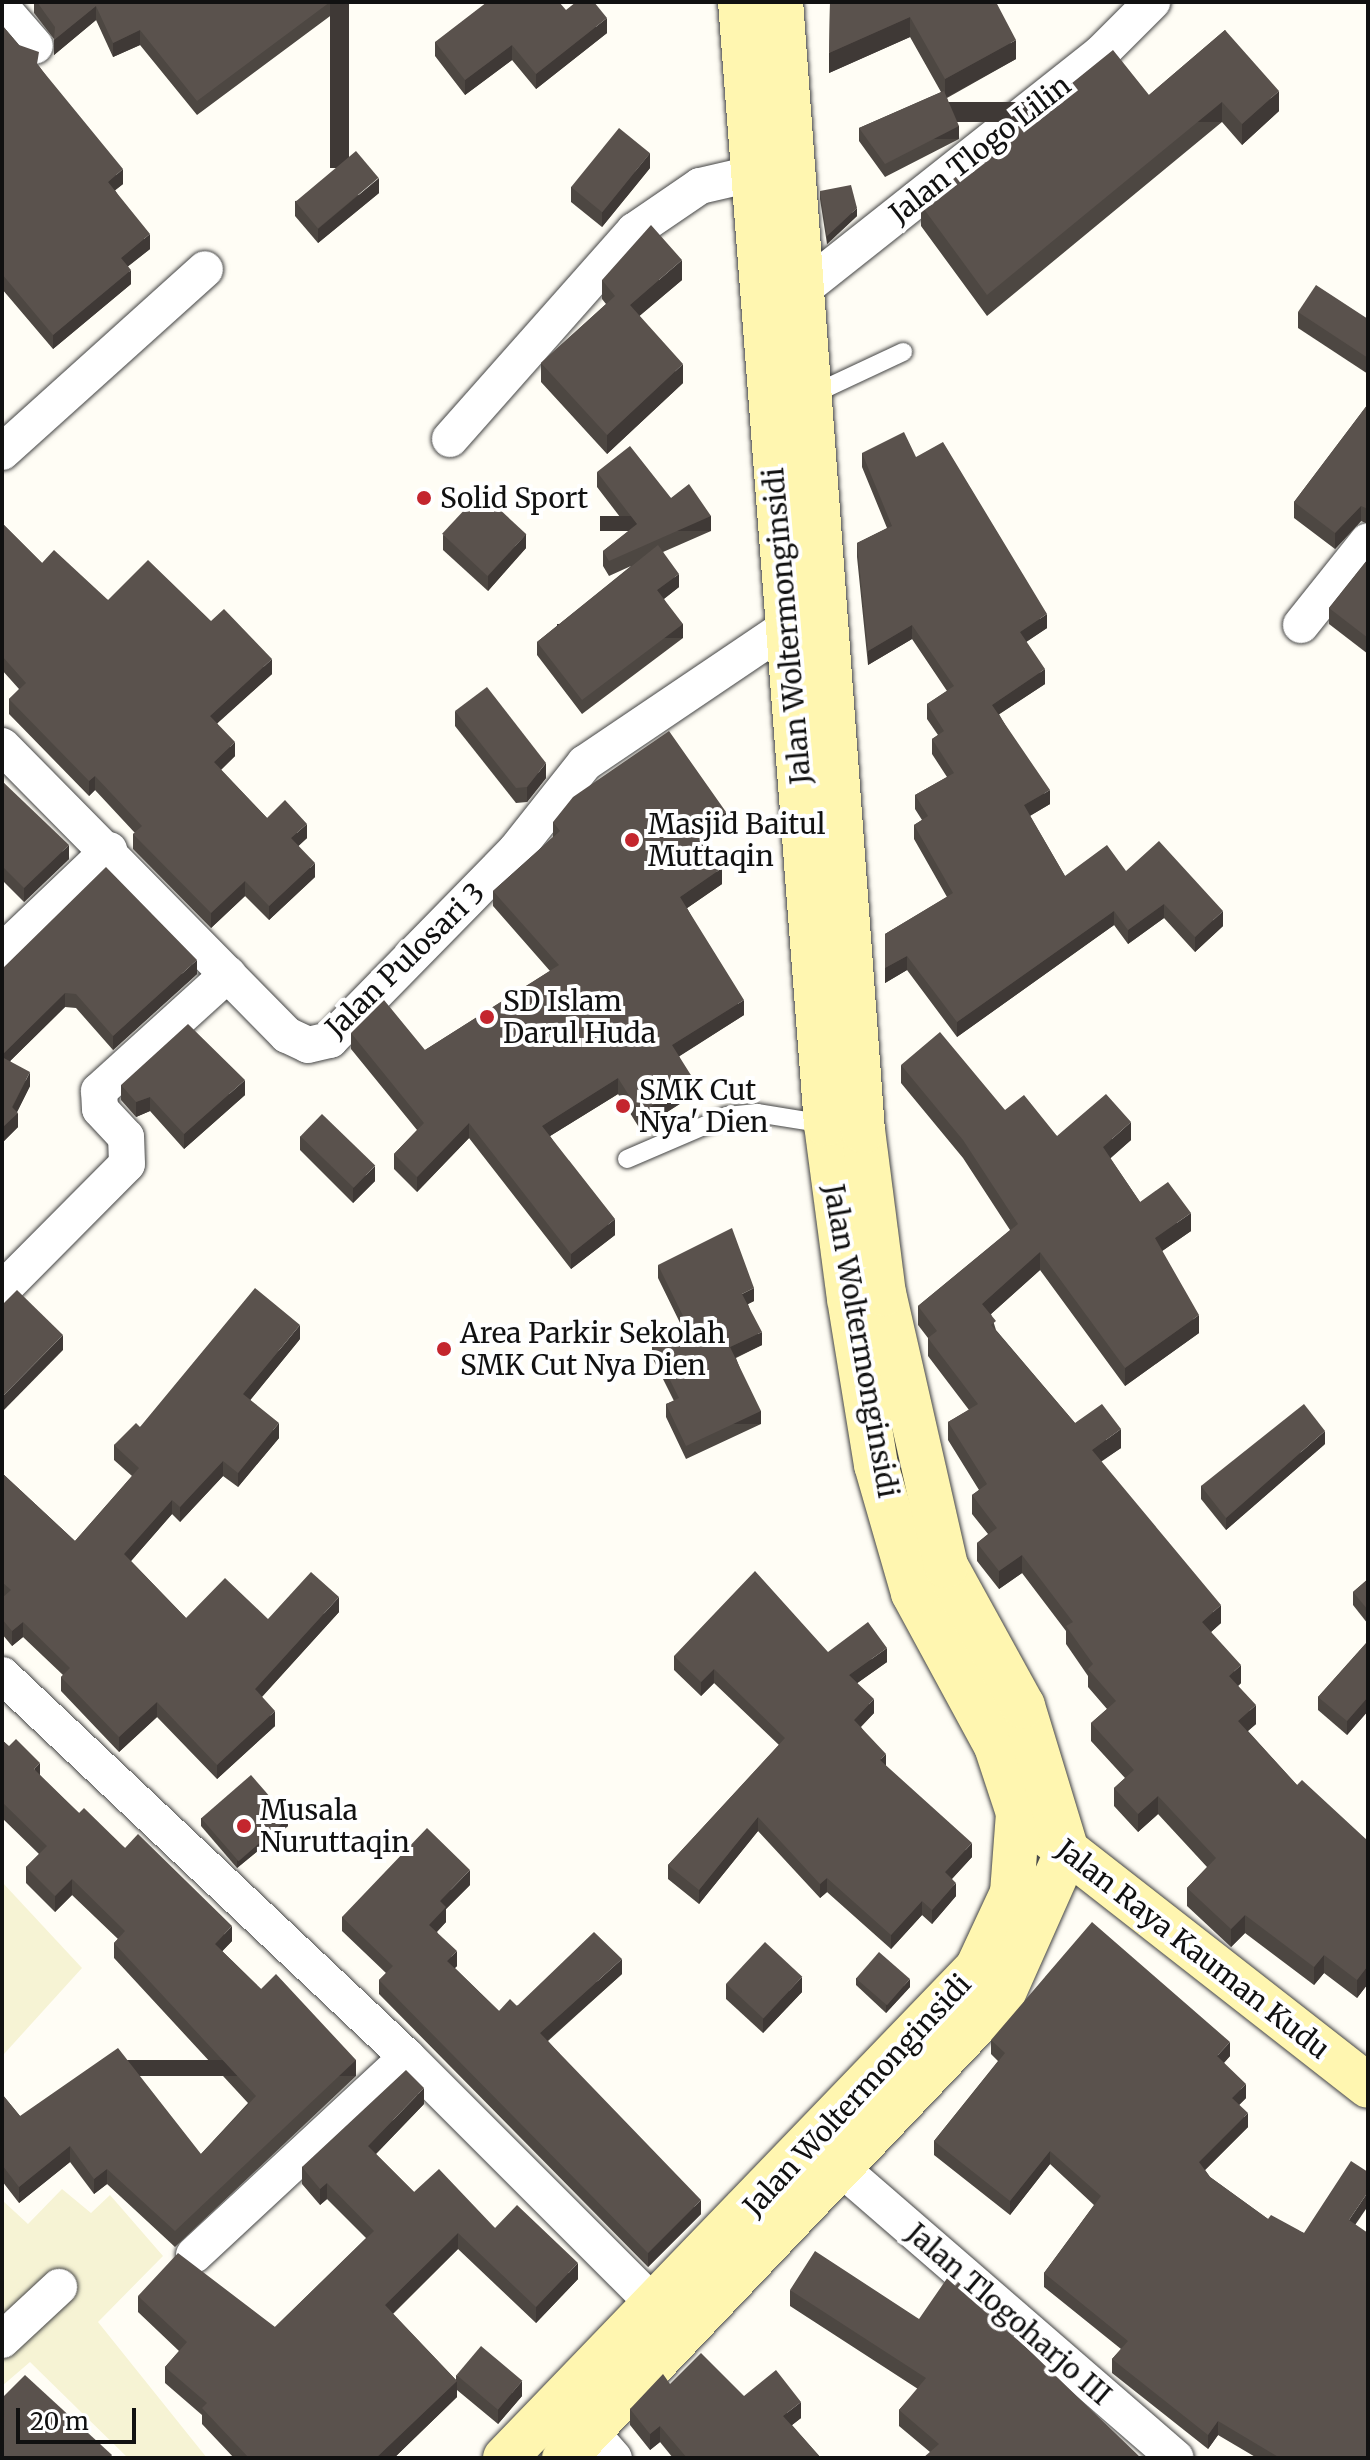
<!DOCTYPE html>
<style>
body{margin:0}
#map{position:relative;width:1370px;height:2460px;overflow:hidden;background:#fffdf5;font-family:Merriweather,serif}
div>[style]{position:absolute}
[style*='--x']{left:calc(var(--x)*1px);top:calc(var(--y)*1px);width:calc(var(--w)*1px);rotate:calc(var(--a)*1deg)}
.farmland>*{inset:0;background:#f6f3d4}
.roads{filter:drop-shadow(0 0 2px #444) drop-shadow(0 0 2px #444)}
.lane>*{height:18px;margin:-9px;padding:0 9px;transform-origin:9px;border-radius:9px;background:#fff}
.street>*{height:36px;margin:-18px;padding:0 18px;transform-origin:18px;border-radius:18px;background:#fff}
.secondary>*{height:44px;margin:-22px;padding:0 22px;transform-origin:22px;border-radius:22px;background:#fff6b0}
.wall>*{inset:0;background:#4d4742}
.shaded-wall>*{inset:0;background:#3f3936;transform-origin:0 0}
.building>*{inset:0;background:#5a524d;transform-origin:0 0}
.dots>*{width:22px;height:22px;translate:-50% -50%;box-sizing:border-box;border:4px solid #fff;border-radius:50%}
span{translate:-50% -50%;white-space:nowrap;text-align:center;line-height:1.15;-webkit-text-stroke:8px #fff;paint-order:stroke}
.street-label{font-size:28px;color:#111}
.poi-label{font-size:28px;color:#111}
.left{translate:0 -50%;text-align:left}
.frame{position:absolute;inset:0;border:4px solid #111;pointer-events:none}
.scale{position:absolute;left:16px;top:2408px;width:120px;height:36px;box-sizing:border-box;border:4px solid #111;border-top:0;padding-left:10px;font-size:24px;line-height:28px;white-space:nowrap;color:#111;-webkit-text-stroke:6px #fff;paint-order:stroke}
</style>
<div id="map">
<div class="farmland">
<i style="clip-path:polygon(2px 1882px,82px 1968px,4px 2054px,2px 2052px)"></i>
<i style="clip-path:polygon(62px 2189px,91px 2213px,110px 2195px,163px 2256px,98px 2322px,207px 2458px,128px 2458px,30px 2362px,2px 2386px,2px 2200px,28px 2224px)"></i>
</div>
<div class="roads">
<div class="lane">
<i style="--x:809;--y:396;--w:104;--a:-25.1"></i>
<i style="--x:627;--y:1159;--w:109;--a:-23.3"></i>
<i style="--x:727;--y:1116;--w:30;--a:-6"></i>
<i style="--x:757;--y:1113;--w:70;--a:9.1"></i>
</div>
<div class="street">
<i style="--x:2;--y:8;--w:50;--a:49"></i>
<i style="--x:802;--y:290;--w:380;--a:-38.4"></i>
<i style="--x:1100;--y:54;--w:74;--a:-45"></i>
<i style="--x:450;--y:439;--w:278;--a:-48.5"></i>
<i style="--x:634;--y:231;--w:80;--a:-34.3"></i>
<i style="--x:700;--y:186;--w:53;--a:-13"></i>
<i style="--x:2;--y:452;--w:273;--a:-42"></i>
<i style="--x:1301;--y:625;--w:107;--a:-51.4"></i>
<i style="--x:2;--y:746;--w:406;--a:45.4"></i>
<i style="--x:287;--y:1035;--w:23;--a:25"></i>
<i style="--x:308;--y:1045;--w:23;--a:-13"></i>
<i style="--x:330;--y:1040;--w:266;--a:-45.6"></i>
<i style="--x:516;--y:850;--w:111;--a:-51.6"></i>
<i style="--x:585;--y:763;--w:245;--a:-34"></i>
<i style="--x:2;--y:952;--w:148;--a:-43.6"></i>
<i style="--x:2;--y:1290;--w:177;--a:-45.2"></i>
<i style="--x:127;--y:1164;--w:27;--a:-92"></i>
<i style="--x:126;--y:1137;--w:38;--a:-133"></i>
<i style="--x:100;--y:1109;--w:18;--a:-93"></i>
<i style="--x:99;--y:1091;--w:174;--a:-42.2"></i>
<i style="--x:2;--y:1675;--w:557;--a:43.33"></i>
<i style="--x:407;--y:2057;--w:354;--a:45"></i>
<i style="--x:843;--y:2170;--w:440;--a:40.9"></i>
<i style="--x:194;--y:2255;--w:291;--a:-42.9"></i>
<i style="--x:2;--y:2340;--w:78;--a:-42.9"></i>
<i style="--x:591;--y:2432;--w:35;--a:49"></i>
</div>
<div class="secondary">
<i style="--x:1046;--y:1834;--w:409;--a:38"></i>
<i style="--x:505;--y:2458;--w:680;--a:-46.07"></i>
<i style="--x:977;--y:1968;--w:83;--a:-65"></i>
<i style="--x:1012;--y:1893;--w:80;--a:-85.7"></i>
<i style="--x:1018;--y:1813;--w:71;--a:-108.2"></i>
<i style="--x:996;--y:1746;--w:174;--a:-118.5"></i>
<i style="--x:913;--y:1593;--w:133;--a:-106.1"></i>
<i style="--x:876;--y:1465;--w:168;--a:-99.2"></i>
<i style="--x:849;--y:1299;--w:177;--a:-97.5"></i>
<i style="--x:826;--y:1124;--w:1125;--a:-94.38"></i>
<i style="--x:564;--y:2458;--w:636;--a:-46.47"></i>
<i style="--x:1002;--y:1997;--w:160;--a:-66"></i>
<i style="--x:1067;--y:1851;--w:152;--a:-106.9"></i>
<i style="--x:1023;--y:1706;--w:160;--a:-118.8"></i>
<i style="--x:946;--y:1566;--w:279;--a:-102.8"></i>
<i style="--x:884;--y:1294;--w:164;--a:-97.3"></i>
<i style="--x:863;--y:1131;--w:1132;--a:-94.15"></i>
</div>
</div>
<div class="wall">
<i style="clip-path:polygon(34px 2px,349px 2px,197px 115px,140px 45px,113px 57px,96px 20px,54px 55px,54px 39px,34px 13px)"></i>
<i style="clip-path:polygon(830px 2px,996px 2px,1016px 59px,947px 98px,959px 139px,885px 177px,859px 141px,859px 128px,941px 92px,910px 37px,829px 73px)"></i>
<i style="clip-path:polygon(566px 10px,607px 33px,536px 89px,512px 60px,465px 95px,435px 56px,435px 42px)"></i>
<i style="clip-path:polygon(2px 25px,19px 45px,39px 66px,123px 184px,115px 190px,150px 249px,128px 266px,131px 284px,53px 349px,2px 289px)"></i>
<i style="clip-path:polygon(1225px 30px,1279px 111px,1242px 145px,1222px 122px,987px 316px,921px 226px,921px 205px,1149px 95px)"></i>
<i style="clip-path:polygon(650px 168px,602px 227px,571px 202px,571px 187px)"></i>
<i style="clip-path:polygon(820px 191px,857px 216px,827px 244px,820px 199px)"></i>
<i style="clip-path:polygon(379px 193px,318px 243px,295px 216px,295px 201px)"></i>
<i style="clip-path:polygon(602px 280px,682px 280px,639px 316px,683px 383px,607px 454px,541px 382px,541px 363px,606px 304px,602px 299px)"></i>
<i style="clip-path:polygon(1298px 312px,1368px 319px,1368px 374px,1298px 328px)"></i>
<i style="clip-path:polygon(1368px 404px,1368px 524px,1361px 521px,1335px 549px,1294px 518px,1294px 502px)"></i>
<i style="clip-path:polygon(862px 453px,916px 457px,1047px 628px,1026px 642px,1045px 684px,999px 714px,1050px 804px,1030px 816px,1065px 876px,1126px 871px,1223px 926px,1195px 952px,1164px 918px,1128px 944px,1114px 925px,957px 1037px,907px 970px,885px 983px,885px 934px,947px 897px,914px 839px,914px 825px,922px 820px,915px 809px,915px 795px,947px 777px,932px 754px,932px 739px,938px 735px,927px 719px,927px 704px,947px 691px,912px 639px,868px 665px,857px 557px,857px 543px,887px 528px,862px 467px)"></i>
<i style="clip-path:polygon(597px 472px,671px 498px,711px 531px,663px 552px,679px 587px,664px 599px,683px 638px,582px 714px,537px 655px,537px 642px,631px 566px,609px 576px,603px 566px,603px 551px,630px 530px,597px 487px)"></i>
<i style="clip-path:polygon(2px 523px,42px 563px,108px 600px,211px 621px,272px 674px,217px 723px,235px 756px,221px 770px,267px 818px,307px 838px,298px 846px,315px 877px,269px 920px,245px 896px,211px 928px,133px 849px,133px 834px,135px 833px,95px 790px,89px 796px,9px 714px,9px 699px,19px 689px,2px 670px)"></i>
<i style="clip-path:polygon(443px 535px,526px 548px,488px 591px,443px 550px)"></i>
<i style="clip-path:polygon(1368px 559px,1368px 654px,1329px 624px,1329px 608px)"></i>
<i style="clip-path:polygon(455px 711px,546px 778px,527px 802px,516px 803px,455px 726px)"></i>
<i style="clip-path:polygon(2px 781px,69px 859px,24px 902px,2px 880px)"></i>
<i style="clip-path:polygon(553px 822px,726px 827px,704px 843px,722px 884px,687px 908px,744px 1015px,679px 1056px,694px 1095px,640px 1129px,618px 1094px,550px 1136px,615px 1235px,571px 1269px,469px 1138px,417px 1192px,394px 1169px,394px 1154px,417px 1130px,351px 1049px,351px 1033px,425px 1050px,550px 971px,493px 906px,493px 891px,553px 837px)"></i>
<i style="clip-path:polygon(2px 969px,197px 974px,113px 1050px,76px 1008px,65px 1007px,10px 1061px,30px 1086px,17px 1112px,18px 1127px,2px 1143px)"></i>
<i style="clip-path:polygon(901px 1065px,1005px 1110px,1057px 1136px,1131px 1140px,1110px 1158px,1140px 1202px,1191px 1231px,1162px 1251px,1199px 1333px,1125px 1386px,1040px 1270px,991px 1314px,996px 1330px,1075px 1423px,1121px 1448px,1101px 1461px,1221px 1623px,1211px 1632px,1241px 1683px,1238px 1686px,1256px 1724px,1248px 1731px,1297px 1785px,1368px 1841px,1368px 1986px,1367px 1985px,1357px 1998px,1324px 1973px,1314px 1985px,1245px 1933px,1231px 1947px,1187px 1906px,1187px 1888px,1207px 1867px,1158px 1814px,1138px 1832px,1114px 1806px,1114px 1788px,1125px 1778px,1091px 1741px,1091px 1723px,1107px 1709px,1088px 1687px,1088px 1676px,1066px 1644px,1066px 1631px,1022px 1573px,999px 1589px,977px 1561px,977px 1543px,988px 1534px,972px 1514px,972px 1495px,979px 1490px,948px 1440px,948px 1422px,969px 1410px,928px 1356px,928px 1338px,918px 1325px,918px 1306px,1010px 1230px,963px 1158px,901px 1083px)"></i>
<i style="clip-path:polygon(121px 1085px,245px 1095px,184px 1149px,150px 1111px,136px 1117px,121px 1100px)"></i>
<i style="clip-path:polygon(300px 1136px,375px 1181px,353px 1203px,300px 1150px)"></i>
<i style="clip-path:polygon(658px 1265px,754px 1301px,748px 1304px,762px 1345px,736px 1358px,761px 1424px,686px 1459px,666px 1417px,666px 1404px,674px 1401px,652px 1357px,652px 1344px,683px 1329px,658px 1278px)"></i>
<i style="clip-path:polygon(300px 1339px,250px 1400px,279px 1438px,238px 1487px,223px 1476px,180px 1522px,172px 1514px,131px 1561px,186px 1618px,268px 1619px,339px 1612px,262px 1697px,275px 1726px,217px 1779px,157px 1717px,119px 1752px,61px 1691px,61px 1677px,63px 1675px,23px 1637px,12px 1646px,2px 1634px,2px 1473px,75px 1541px,132px 1476px,114px 1460px,114px 1445px,140px 1427px)"></i>
<i style="clip-path:polygon(1325px 1444px,1226px 1530px,1201px 1499px,1201px 1486px)"></i>
<i style="clip-path:polygon(1368px 1579px,1368px 1624px,1353px 1605px,1353px 1592px)"></i>
<i style="clip-path:polygon(1368px 1641px,1368px 1711px,1347px 1735px,1318px 1710px,1318px 1697px)"></i>
<i style="clip-path:polygon(828px 1652px,887px 1662px,857px 1683px,874px 1713px,861px 1727px,886px 1766px,972px 1857px,952px 1879px,956px 1896px,932px 1924px,922px 1915px,891px 1949px,827px 1892px,820px 1898px,758px 1831px,699px 1904px,668px 1879px,668px 1865px,779px 1745px,714px 1683px,701px 1696px,674px 1670px,674px 1656px)"></i>
<i style="clip-path:polygon(2px 1740px,79px 1813px,125px 1848px,232px 1941px,222px 1951px,261px 1989px,356px 2076px,175px 2247px,107px 2184px,94px 2194px,70px 2162px,19px 2203px,2px 2181px,2px 2094px,20px 2116px,201px 2154px,248px 2103px,114px 1958px,114px 1943px,118px 1939px,72px 1895px,55px 1912px,26px 1883px,26px 1867px,39px 1854px,2px 1818px)"></i>
<i style="clip-path:polygon(201px 1818px,288px 1826px,237px 1868px,201px 1826px)"></i>
<i style="clip-path:polygon(470px 1885px,446px 1909px,446px 1922px,437px 1932px,457px 1966px,455px 1968px,499px 2011px,622px 1974px,548px 2041px,701px 2214px,648px 2267px,379px 1994px,379px 1980px,386px 1973px,342px 1931px,342px 1917px)"></i>
<i style="clip-path:polygon(856px 1978px,910px 1987px,886px 2013px,856px 1985px)"></i>
<i style="clip-path:polygon(726px 1984px,802px 1992px,763px 2033px,726px 1999px)"></i>
<i style="clip-path:polygon(991px 2040px,1230px 2056px,1224px 2063px,1246px 2098px,1239px 2105px,1248px 2127px,1205px 2170px,1210px 2177px,1268px 2219px,1304px 2233px,1356px 2225px,1368px 2458px,1257px 2458px,1218px 2435px,1208px 2449px,1112px 2373px,1112px 2359px,1121px 2349px,1044px 2287px,1044px 2273px,1094px 2205px,1050px 2164px,1010px 2215px,934px 2155px,934px 2141px,998px 2061px,991px 2054px)"></i>
<i style="clip-path:polygon(424px 2104px,376px 2154px,414px 2192px,495px 2228px,578px 2279px,536px 2323px,458px 2249px,393px 2314px,456px 2380px,456px 2375px,522px 2396px,498px 2424px,457px 2390px,457px 2397px,394px 2458px,234px 2458px,202px 2424px,202px 2415px,165px 2383px,165px 2367px,179px 2351px,138px 2312px,138px 2296px,275px 2327px,366px 2238px,327px 2199px,320px 2205px,302px 2184px,302px 2167px)"></i>
<i style="clip-path:polygon(790px 2290px,919px 2319px,1141px 2458px,930px 2452px,899px 2426px,899px 2410px,918px 2389px,790px 2306px)"></i>
<i style="clip-path:polygon(670px 2384px,744px 2396px,801px 2418px,792px 2425px,821px 2458px,673px 2458px,660px 2442px,650px 2450px,630px 2425px,630px 2409px)"></i>
</div>
<div class="shaded-wall">
<i style="left:330px;top:2px;width:19px;height:166px"></i>
<i style="clip-path:polygon(96px 6px,96px 20px,54px 55px,54px 40px)"></i>
<i style="clip-path:polygon(910px 17px,910px 37px,829px 73px,829px 53px)"></i>
<i style="clip-path:polygon(607px 18px,607px 33px,536px 89px,536px 74px)"></i>
<i style="clip-path:polygon(140px 30px,140px 45px,113px 57px,113px 43px)"></i>
<i style="clip-path:polygon(1016px 40px,1016px 59px,945px 98px,945px 79px)"></i>
<i style="clip-path:polygon(512px 45px,512px 60px,465px 95px,465px 80px)"></i>
<i style="clip-path:polygon(1279px 91px,1279px 111px,1242px 145px,1242px 124px)"></i>
<i style="left:1222px;top:102px;width:20px;height:304px;rotate:90deg"></i>
<i style="left:959px;top:126px;width:13px;height:83px;rotate:90deg"></i>
<i style="clip-path:polygon(650px 153px,650px 168px,602px 227px,602px 212px)"></i>
<i style="clip-path:polygon(123px 169px,123px 184px,108px 196px,108px 182px)"></i>
<i style="clip-path:polygon(379px 178px,379px 193px,318px 243px,318px 229px)"></i>
<i style="clip-path:polygon(857px 208px,857px 216px,827px 244px,827px 236px)"></i>
<i style="clip-path:polygon(150px 234px,150px 249px,121px 272px,121px 258px)"></i>
<i style="clip-path:polygon(682px 260px,682px 280px,630px 324px,630px 305px)"></i>
<i style="clip-path:polygon(131px 270px,131px 284px,53px 349px,53px 335px)"></i>
<i style="clip-path:polygon(683px 364px,683px 383px,607px 454px,607px 435px)"></i>
<i style="clip-path:polygon(1361px 506px,1361px 521px,1335px 549px,1335px 533px)"></i>
<i style="left:711px;top:516px;width:15px;height:111px;rotate:90deg"></i>
<i style="clip-path:polygon(526px 534px,526px 548px,488px 591px,488px 576px)"></i>
<i style="clip-path:polygon(679px 574px,679px 587px,657px 604px,657px 590px)"></i>
<i style="clip-path:polygon(1047px 614px,1047px 628px,1020px 646px,1020px 632px)"></i>
<i style="left:683px;top:624px;width:14px;height:126px;rotate:90deg"></i>
<i style="clip-path:polygon(912px 625px,912px 639px,868px 665px,868px 651px)"></i>
<i style="clip-path:polygon(272px 659px,272px 674px,210px 730px,210px 716px)"></i>
<i style="clip-path:polygon(1045px 669px,1045px 684px,992px 719px,992px 705px)"></i>
<i style="clip-path:polygon(235px 742px,235px 756px,214px 776px,214px 762px)"></i>
<i style="clip-path:polygon(546px 763px,546px 778px,527px 802px,527px 787px)"></i>
<i style="clip-path:polygon(95px 776px,95px 790px,89px 796px,89px 781px)"></i>
<i style="clip-path:polygon(1050px 790px,1050px 804px,1024px 819px,1024px 805px)"></i>
<i style="clip-path:polygon(726px 812px,726px 827px,696px 848px,696px 833px)"></i>
<i style="clip-path:polygon(307px 824px,307px 838px,291px 853px,291px 838px)"></i>
<i style="clip-path:polygon(69px 845px,69px 859px,24px 902px,24px 888px)"></i>
<i style="clip-path:polygon(315px 863px,315px 877px,269px 920px,269px 906px)"></i>
<i style="clip-path:polygon(722px 868px,722px 884px,680px 913px,680px 897px)"></i>
<i style="clip-path:polygon(245px 881px,245px 896px,211px 928px,211px 913px)"></i>
<i style="clip-path:polygon(1164px 904px,1164px 918px,1128px 944px,1128px 930px)"></i>
<i style="clip-path:polygon(1114px 911px,1114px 925px,957px 1037px,957px 1022px)"></i>
<i style="clip-path:polygon(1223px 911px,1223px 926px,1195px 952px,1195px 937px)"></i>
<i style="clip-path:polygon(907px 956px,907px 970px,885px 983px,885px 968px)"></i>
<i style="clip-path:polygon(197px 960px,197px 974px,113px 1050px,113px 1036px)"></i>
<i style="clip-path:polygon(65px 993px,65px 1007px,2px 1069px,2px 1055px)"></i>
<i style="clip-path:polygon(744px 1000px,744px 1015px,672px 1061px,672px 1045px)"></i>
<i style="clip-path:polygon(30px 1072px,30px 1086px,16px 1114px,18px 1113px,18px 1127px,2px 1143px,2px 1128px)"></i>
<i style="clip-path:polygon(618px 1078px,618px 1094px,542px 1141px,542px 1126px)"></i>
<i style="clip-path:polygon(245px 1080px,245px 1095px,184px 1149px,184px 1134px)"></i>
<i style="clip-path:polygon(694px 1080px,694px 1095px,640px 1129px,640px 1113px)"></i>
<i style="clip-path:polygon(150px 1097px,150px 1111px,136px 1117px,136px 1102px)"></i>
<i style="clip-path:polygon(1131px 1122px,1131px 1140px,1103px 1165px,1103px 1147px)"></i>
<i style="clip-path:polygon(469px 1123px,469px 1138px,417px 1192px,417px 1177px)"></i>
<i style="clip-path:polygon(375px 1166px,375px 1181px,353px 1203px,353px 1188px)"></i>
<i style="clip-path:polygon(1191px 1213px,1191px 1231px,1155px 1256px,1155px 1238px)"></i>
<i style="clip-path:polygon(615px 1219px,615px 1235px,571px 1269px,571px 1254px)"></i>
<i style="clip-path:polygon(1040px 1252px,1040px 1270px,982px 1322px,982px 1304px)"></i>
<i style="clip-path:polygon(754px 1288px,754px 1301px,742px 1307px,742px 1294px)"></i>
<i style="clip-path:polygon(1199px 1315px,1199px 1333px,1125px 1386px,1125px 1368px)"></i>
<i style="clip-path:polygon(300px 1325px,300px 1339px,243px 1409px,243px 1394px)"></i>
<i style="clip-path:polygon(762px 1332px,762px 1345px,730px 1360px,730px 1347px)"></i>
<i style="clip-path:polygon(63px 1335px,63px 1350px,2px 1412px,2px 1397px)"></i>
<i style="left:761px;top:1411px;width:13px;height:83px;rotate:90deg"></i>
<i style="clip-path:polygon(279px 1423px,279px 1438px,238px 1487px,238px 1473px)"></i>
<i style="clip-path:polygon(1121px 1429px,1121px 1448px,1092px 1468px,1092px 1450px)"></i>
<i style="clip-path:polygon(1325px 1431px,1325px 1444px,1226px 1530px,1226px 1518px)"></i>
<i style="clip-path:polygon(223px 1461px,223px 1476px,180px 1522px,180px 1507px)"></i>
<i style="clip-path:polygon(172px 1500px,172px 1514px,124px 1569px,124px 1554px)"></i>
<i style="clip-path:polygon(1022px 1555px,1022px 1573px,999px 1589px,999px 1571px)"></i>
<i style="clip-path:polygon(339px 1597px,339px 1612px,255px 1704px,255px 1689px)"></i>
<i style="clip-path:polygon(1221px 1605px,1221px 1623px,1202px 1640px,1202px 1622px)"></i>
<i style="clip-path:polygon(23px 1622px,23px 1637px,12px 1646px,12px 1631px)"></i>
<i style="clip-path:polygon(887px 1648px,887px 1662px,849px 1689px,849px 1675px)"></i>
<i style="clip-path:polygon(1241px 1665px,1241px 1683px,1229px 1694px,1229px 1676px)"></i>
<i style="clip-path:polygon(714px 1669px,714px 1683px,701px 1696px,701px 1682px)"></i>
<i style="clip-path:polygon(1368px 1697px,1368px 1711px,1347px 1735px,1347px 1721px)"></i>
<i style="clip-path:polygon(874px 1699px,874px 1713px,854px 1733px,854px 1720px)"></i>
<i style="clip-path:polygon(157px 1702px,157px 1717px,119px 1752px,119px 1737px)"></i>
<i style="clip-path:polygon(1256px 1705px,1256px 1724px,1238px 1739px,1238px 1721px)"></i>
<i style="clip-path:polygon(275px 1711px,275px 1726px,217px 1779px,217px 1765px)"></i>
<i style="clip-path:polygon(886px 1754px,886px 1768px,880px 1760px)"></i>
<i style="clip-path:polygon(40px 1763px,40px 1779px,34px 1769px)"></i>
<i style="clip-path:polygon(1158px 1796px,1158px 1814px,1138px 1832px,1138px 1814px)"></i>
<i style="clip-path:polygon(758px 1817px,758px 1831px,699px 1904px,699px 1890px)"></i>
<i style="clip-path:polygon(288px 1818px,288px 1826px,237px 1868px,237px 1861px)"></i>
<i style="clip-path:polygon(972px 1843px,972px 1857px,945px 1886px,945px 1872px)"></i>
<i style="clip-path:polygon(470px 1870px,470px 1885px,446px 1909px,446px 1922px,429px 1939px,429px 1925px,440px 1901px)"></i>
<i style="clip-path:polygon(827px 1878px,827px 1892px,820px 1898px,820px 1884px)"></i>
<i style="clip-path:polygon(72px 1879px,72px 1895px,55px 1912px,55px 1896px)"></i>
<i style="clip-path:polygon(956px 1883px,956px 1896px,932px 1924px,932px 1910px)"></i>
<i style="clip-path:polygon(922px 1901px,922px 1915px,891px 1949px,891px 1935px)"></i>
<i style="clip-path:polygon(1245px 1915px,1245px 1933px,1231px 1947px,1231px 1929px)"></i>
<i style="clip-path:polygon(232px 1926px,232px 1941px,215px 1959px,215px 1944px)"></i>
<i style="clip-path:polygon(457px 1951px,457px 1966px,447px 1975px,447px 1961px)"></i>
<i style="clip-path:polygon(1324px 1955px,1324px 1973px,1314px 1985px,1314px 1967px)"></i>
<i style="clip-path:polygon(622px 1959px,622px 1974px,540px 2047px,540px 2033px)"></i>
<i style="clip-path:polygon(1367px 1967px,1367px 1985px,1357px 1998px,1357px 1980px)"></i>
<i style="clip-path:polygon(802px 1977px,802px 1992px,763px 2033px,763px 2018px)"></i>
<i style="clip-path:polygon(910px 1979px,910px 1987px,886px 2013px,886px 2005px)"></i>
<i style="clip-path:polygon(1230px 2042px,1230px 2056px,1217px 2070px,1217px 2056px)"></i>
<i style="left:356px;top:2060px;width:16px;height:249px;rotate:90deg"></i>
<i style="clip-path:polygon(1246px 2084px,1246px 2098px,1232px 2112px,1232px 2098px)"></i>
<i style="clip-path:polygon(424px 2088px,424px 2104px,368px 2162px,368px 2146px)"></i>
<i style="clip-path:polygon(1248px 2113px,1248px 2127px,1199px 2176px,1199px 2162px)"></i>
<i style="clip-path:polygon(70px 2146px,70px 2162px,19px 2203px,19px 2187px)"></i>
<i style="clip-path:polygon(1050px 2151px,1050px 2164px,1010px 2215px,1010px 2201px)"></i>
<i style="clip-path:polygon(107px 2169px,107px 2184px,94px 2194px,94px 2179px)"></i>
<i style="clip-path:polygon(327px 2183px,327px 2199px,320px 2205px,320px 2189px)"></i>
<i style="clip-path:polygon(1368px 2192px,1368px 2206px,1349px 2234px,1349px 2220px)"></i>
<i style="clip-path:polygon(701px 2200px,701px 2214px,648px 2267px,648px 2253px)"></i>
<i style="clip-path:polygon(458px 2233px,458px 2249px,385px 2321px,385px 2305px)"></i>
<i style="clip-path:polygon(578px 2263px,578px 2279px,536px 2323px,536px 2307px)"></i>
<i style="clip-path:polygon(457px 2381px,457px 2397px,394px 2458px,376px 2458px)"></i>
<i style="clip-path:polygon(522px 2381px,522px 2396px,498px 2424px,498px 2409px)"></i>
<i style="clip-path:polygon(801px 2402px,801px 2418px,783px 2432px,783px 2416px)"></i>
<i style="clip-path:polygon(1218px 2421px,1218px 2435px,1208px 2449px,1208px 2435px)"></i>
<i style="clip-path:polygon(660px 2426px,660px 2442px,650px 2450px,650px 2434px)"></i>
</div>
<div class="building">
<i style="clip-path:polygon(37px 2px,330px 2px,197px 101px,140px 30px,113px 43px,96px 6px,54px 40px,55px 27px)"></i>
<i style="clip-path:polygon(487px 2px,559px 2px,566px 10px,576px 2px,594px 2px,607px 18px,536px 74px,512px 45px,465px 80px,435px 42px)"></i>
<i style="clip-path:polygon(830px 2px,996px 2px,1016px 40px,945px 79px,910px 17px,829px 53px)"></i>
<i style="clip-path:polygon(2px 25px,19px 45px,39px 52px,37px 64px,123px 169px,108px 182px,150px 234px,121px 258px,131px 270px,53px 335px,2px 274px)"></i>
<i style="clip-path:polygon(1225px 30px,1279px 91px,1242px 124px,1222px 102px,987px 295px,921px 205px,1113px 50px,1149px 95px)"></i>
<i style="clip-path:polygon(944px 91px,959px 126px,885px 164px,859px 128px)"></i>
<i style="left:619px;top:128px;width:40px;height:76px;rotate:39deg"></i>
<i style="left:356px;top:151px;width:35px;height:79px;rotate:50deg"></i>
<i style="clip-path:polygon(851px 185px,857px 208px,827px 236px,820px 191px)"></i>
<i style="clip-path:polygon(651px 225px,682px 260px,630px 305px,683px 364px,607px 435px,541px 363px,615px 296px,602px 280px)"></i>
<i style="clip-path:polygon(1316px 285px,1368px 319px,1368px 358px,1298px 312px)"></i>
<i style="clip-path:polygon(1368px 404px,1368px 509px,1361px 506px,1335px 533px,1294px 502px)"></i>
<i style="clip-path:polygon(904px 432px,916px 457px,943px 442px,1047px 614px,1020px 632px,1045px 669px,992px 705px,1050px 790px,1024px 805px,1065px 876px,1107px 845px,1126px 871px,1159px 841px,1223px 911px,1195px 937px,1164px 904px,1128px 930px,1114px 911px,957px 1022px,907px 956px,885px 968px,885px 934px,953px 893px,914px 825px,928px 816px,915px 795px,954px 773px,932px 739px,944px 731px,927px 704px,954px 686px,912px 625px,868px 651px,857px 543px,892px 526px,862px 453px)"></i>
<i style="clip-path:polygon(630px 446px,671px 498px,689px 484px,711px 516px,609px 561px,603px 551px,637px 524px,597px 472px)"></i>
<i style="left:481px;top:492px;width:62px;height:57px;rotate:43deg"></i>
<i style="clip-path:polygon(2px 523px,42px 563px,54px 550px,108px 600px,148px 560px,211px 621px,224px 609px,272px 659px,210px 716px,235px 742px,214px 762px,267px 818px,285px 800px,307px 824px,291px 838px,315px 863px,269px 906px,245px 881px,211px 913px,133px 834px,142px 826px,95px 776px,89px 781px,9px 699px,26px 683px,2px 656px)"></i>
<i style="clip-path:polygon(658px 545px,679px 574px,657px 590px,683px 624px,582px 700px,537px 642px)"></i>
<i style="clip-path:polygon(1368px 559px,1368px 638px,1329px 608px)"></i>
<i style="clip-path:polygon(487px 687px,546px 763px,527px 787px,516px 788px,455px 711px)"></i>
<i style="clip-path:polygon(669px 731px,726px 812px,696px 833px,722px 868px,680px 897px,744px 1000px,672px 1045px,694px 1080px,640px 1113px,618px 1078px,542px 1126px,615px 1219px,571px 1254px,469px 1123px,417px 1177px,394px 1154px,424px 1123px,351px 1033px,384px 1000px,425px 1050px,559px 965px,493px 891px,560px 831px,553px 822px,573px 797px)"></i>
<i style="clip-path:polygon(2px 781px,69px 845px,24px 888px,2px 866px)"></i>
<i style="clip-path:polygon(106px 867px,197px 960px,113px 1036px,76px 994px,65px 993px,2px 1055px,2px 969px)"></i>
<i style="clip-path:polygon(188px 1024px,245px 1080px,184px 1134px,150px 1097px,136px 1102px,121px 1085px)"></i>
<i style="clip-path:polygon(940px 1032px,1005px 1110px,1024px 1095px,1057px 1136px,1106px 1094px,1131px 1122px,1103px 1147px,1140px 1202px,1168px 1182px,1191px 1213px,1155px 1238px,1199px 1315px,1125px 1368px,1040px 1252px,982px 1304px,996px 1321px,991px 1325px,1075px 1423px,1102px 1404px,1121px 1429px,1092px 1450px,1221px 1605px,1202px 1622px,1241px 1665px,1229px 1676px,1256px 1705px,1238px 1721px,1297px 1785px,1302px 1780px,1368px 1841px,1368px 1968px,1367px 1967px,1357px 1980px,1324px 1955px,1314px 1967px,1245px 1915px,1231px 1929px,1187px 1888px,1216px 1858px,1158px 1796px,1138px 1814px,1114px 1788px,1134px 1770px,1091px 1723px,1116px 1701px,1088px 1669px,1093px 1664px,1066px 1626px,1073px 1622px,1022px 1555px,999px 1571px,977px 1543px,997px 1528px,972px 1495px,987px 1484px,948px 1422px,978px 1404px,928px 1338px,937px 1331px,918px 1306px,1018px 1224px,963px 1140px,901px 1065px)"></i>
<i style="clip-path:polygon(2px 1057px,30px 1072px,12px 1107px,18px 1113px,2px 1128px)"></i>
<i style="left:322px;top:1114px;width:74px;height:31px;rotate:44deg"></i>
<i style="clip-path:polygon(732px 1228px,754px 1288px,742px 1294px,762px 1332px,730px 1347px,761px 1411px,686px 1446px,666px 1404px,679px 1398px,652px 1344px,688px 1326px,658px 1265px)"></i>
<i style="clip-path:polygon(255px 1288px,300px 1325px,243px 1394px,279px 1423px,238px 1473px,223px 1461px,180px 1507px,172px 1500px,124px 1554px,186px 1618px,225px 1578px,268px 1619px,311px 1572px,339px 1597px,255px 1689px,275px 1711px,217px 1765px,157px 1702px,119px 1737px,61px 1677px,70px 1668px,23px 1622px,12px 1631px,2px 1619px,2px 1598px,11px 1590px,2px 1582px,2px 1473px,75px 1541px,139px 1468px,114px 1445px,136px 1423px,140px 1427px)"></i>
<i style="clip-path:polygon(17px 1290px,63px 1335px,2px 1397px,2px 1305px)"></i>
<i style="clip-path:polygon(1304px 1404px,1325px 1431px,1226px 1518px,1201px 1486px)"></i>
<i style="clip-path:polygon(755px 1571px,828px 1652px,868px 1622px,887px 1648px,849px 1675px,874px 1699px,854px 1720px,886px 1754px,880px 1760px,972px 1843px,945px 1872px,956px 1883px,932px 1910px,922px 1901px,891px 1935px,827px 1878px,820px 1884px,758px 1817px,699px 1890px,668px 1865px,785px 1738px,714px 1669px,701px 1682px,674px 1656px)"></i>
<i style="clip-path:polygon(1368px 1579px,1368px 1610px,1353px 1592px)"></i>
<i style="clip-path:polygon(1368px 1641px,1368px 1697px,1347px 1721px,1318px 1697px)"></i>
<i style="clip-path:polygon(16px 1739px,40px 1763px,34px 1769px,79px 1813px,84px 1808px,125px 1848px,138px 1834px,232px 1926px,215px 1944px,261px 1989px,276px 1974px,356px 2060px,175px 2231px,107px 2169px,94px 2179px,70px 2146px,19px 2187px,2px 2165px,2px 2094px,20px 2116px,118px 2048px,201px 2154px,256px 2096px,114px 1943px,125px 1931px,72px 1879px,55px 1896px,26px 1867px,47px 1846px,2px 1802px,2px 1740px,9px 1746px)"></i>
<i style="left:251px;top:1775px;width:57px;height:66px;rotate:49deg"></i>
<i style="clip-path:polygon(427px 1828px,470px 1870px,440px 1901px,446px 1907px,429px 1925px,457px 1951px,447px 1961px,499px 2011px,510px 1999px,517px 2006px,594px 1932px,622px 1959px,540px 2033px,701px 2200px,648px 2253px,379px 1980px,393px 1966px,342px 1917px)"></i>
<i style="clip-path:polygon(1092px 1922px,1230px 2042px,1217px 2056px,1246px 2084px,1232px 2098px,1248px 2113px,1199px 2162px,1210px 2177px,1268px 2219px,1271px 2215px,1304px 2233px,1351px 2161px,1368px 2172px,1368px 2192px,1349px 2220px,1368px 2233px,1368px 2458px,1280px 2458px,1218px 2421px,1208px 2435px,1112px 2359px,1128px 2341px,1044px 2273px,1101px 2196px,1050px 2151px,1010px 2201px,934px 2141px,1005px 2053px,991px 2040px)"></i>
<i style="left:765px;top:1942px;width:51px;height:57px;rotate:43deg"></i>
<i style="left:879px;top:1952px;width:41px;height:35px;rotate:41deg"></i>
<i style="clip-path:polygon(406px 2070px,424px 2088px,368px 2146px,414px 2192px,439px 2169px,495px 2228px,517px 2205px,578px 2263px,536px 2307px,458px 2233px,385px 2305px,457px 2381px,376px 2458px,249px 2458px,202px 2408px,207px 2403px,165px 2367px,187px 2342px,138px 2296px,178px 2253px,275px 2327px,374px 2231px,327px 2183px,320px 2189px,302px 2167px)"></i>
<i style="clip-path:polygon(815px 2251px,919px 2319px,950px 2274px,1141px 2458px,923px 2458px,939px 2444px,899px 2410px,926px 2378px,790px 2290px)"></i>
<i style="left:481px;top:2346px;width:54px;height:38px;rotate:40deg"></i>
<i style="clip-path:polygon(701px 2353px,744px 2396px,776px 2370px,801px 2402px,783px 2416px,821px 2458px,687px 2458px,660px 2426px,650px 2434px,630px 2409px,663px 2374px,670px 2384px)"></i>
<i style="clip-path:polygon(25px 2375px,112px 2455px,110px 2458px,2px 2458px,2px 2398px)"></i>
</div>
<div class="dots">
<i style="left:424px;top:498px;background:#c4262e"></i>
<i style="left:632px;top:840px;background:#c4262e"></i>
<i style="left:487px;top:1017px;background:#c4262e"></i>
<i style="left:623px;top:1106px;background:#c4262e"></i>
<i style="left:444px;top:1349px;background:#c4262e"></i>
<i style="left:244px;top:1826px;background:#c4262e"></i>
</div>
<div class="street-label">
<span style="left:980px;top:149px;rotate:-38deg">Jalan Tlogo Lilin</span>
<span style="left:787px;top:626px;rotate:-95deg">Jalan Woltermonginsidi</span>
<span style="left:405px;top:960px;rotate:-44deg">Jalan Pulosari 3</span>
<span style="left:861px;top:1341px;rotate:80deg">Jalan Woltermonginsidi</span>
<span style="left:1193px;top:1949px;rotate:38deg">Jalan Raya Kauman Kudu</span>
<span style="left:857px;top:2095px;rotate:-47deg">Jalan Woltermonginsidi</span>
<span style="left:1009px;top:2314px;rotate:41deg">Jalan Tlogoharjo III</span>
</div>
<div class="poi-label">
<span class="left" style="left:440px;top:498px">Solid Sport</span>
<span class="left" style="left:648px;top:840px">Masjid Baitul<br>Muttaqin</span>
<span class="left" style="left:503px;top:1017px">SD Islam<br>Darul Huda</span>
<span class="left" style="left:639px;top:1106px">SMK Cut<br>Nya' Dien</span>
<span class="left" style="left:460px;top:1349px">Area Parkir Sekolah<br>SMK Cut Nya Dien</span>
<span class="left" style="left:260px;top:1826px">Musala<br>Nuruttaqin</span>
</div>
<div class="frame"></div>
<div class="scale">20 m</div>
</div>
